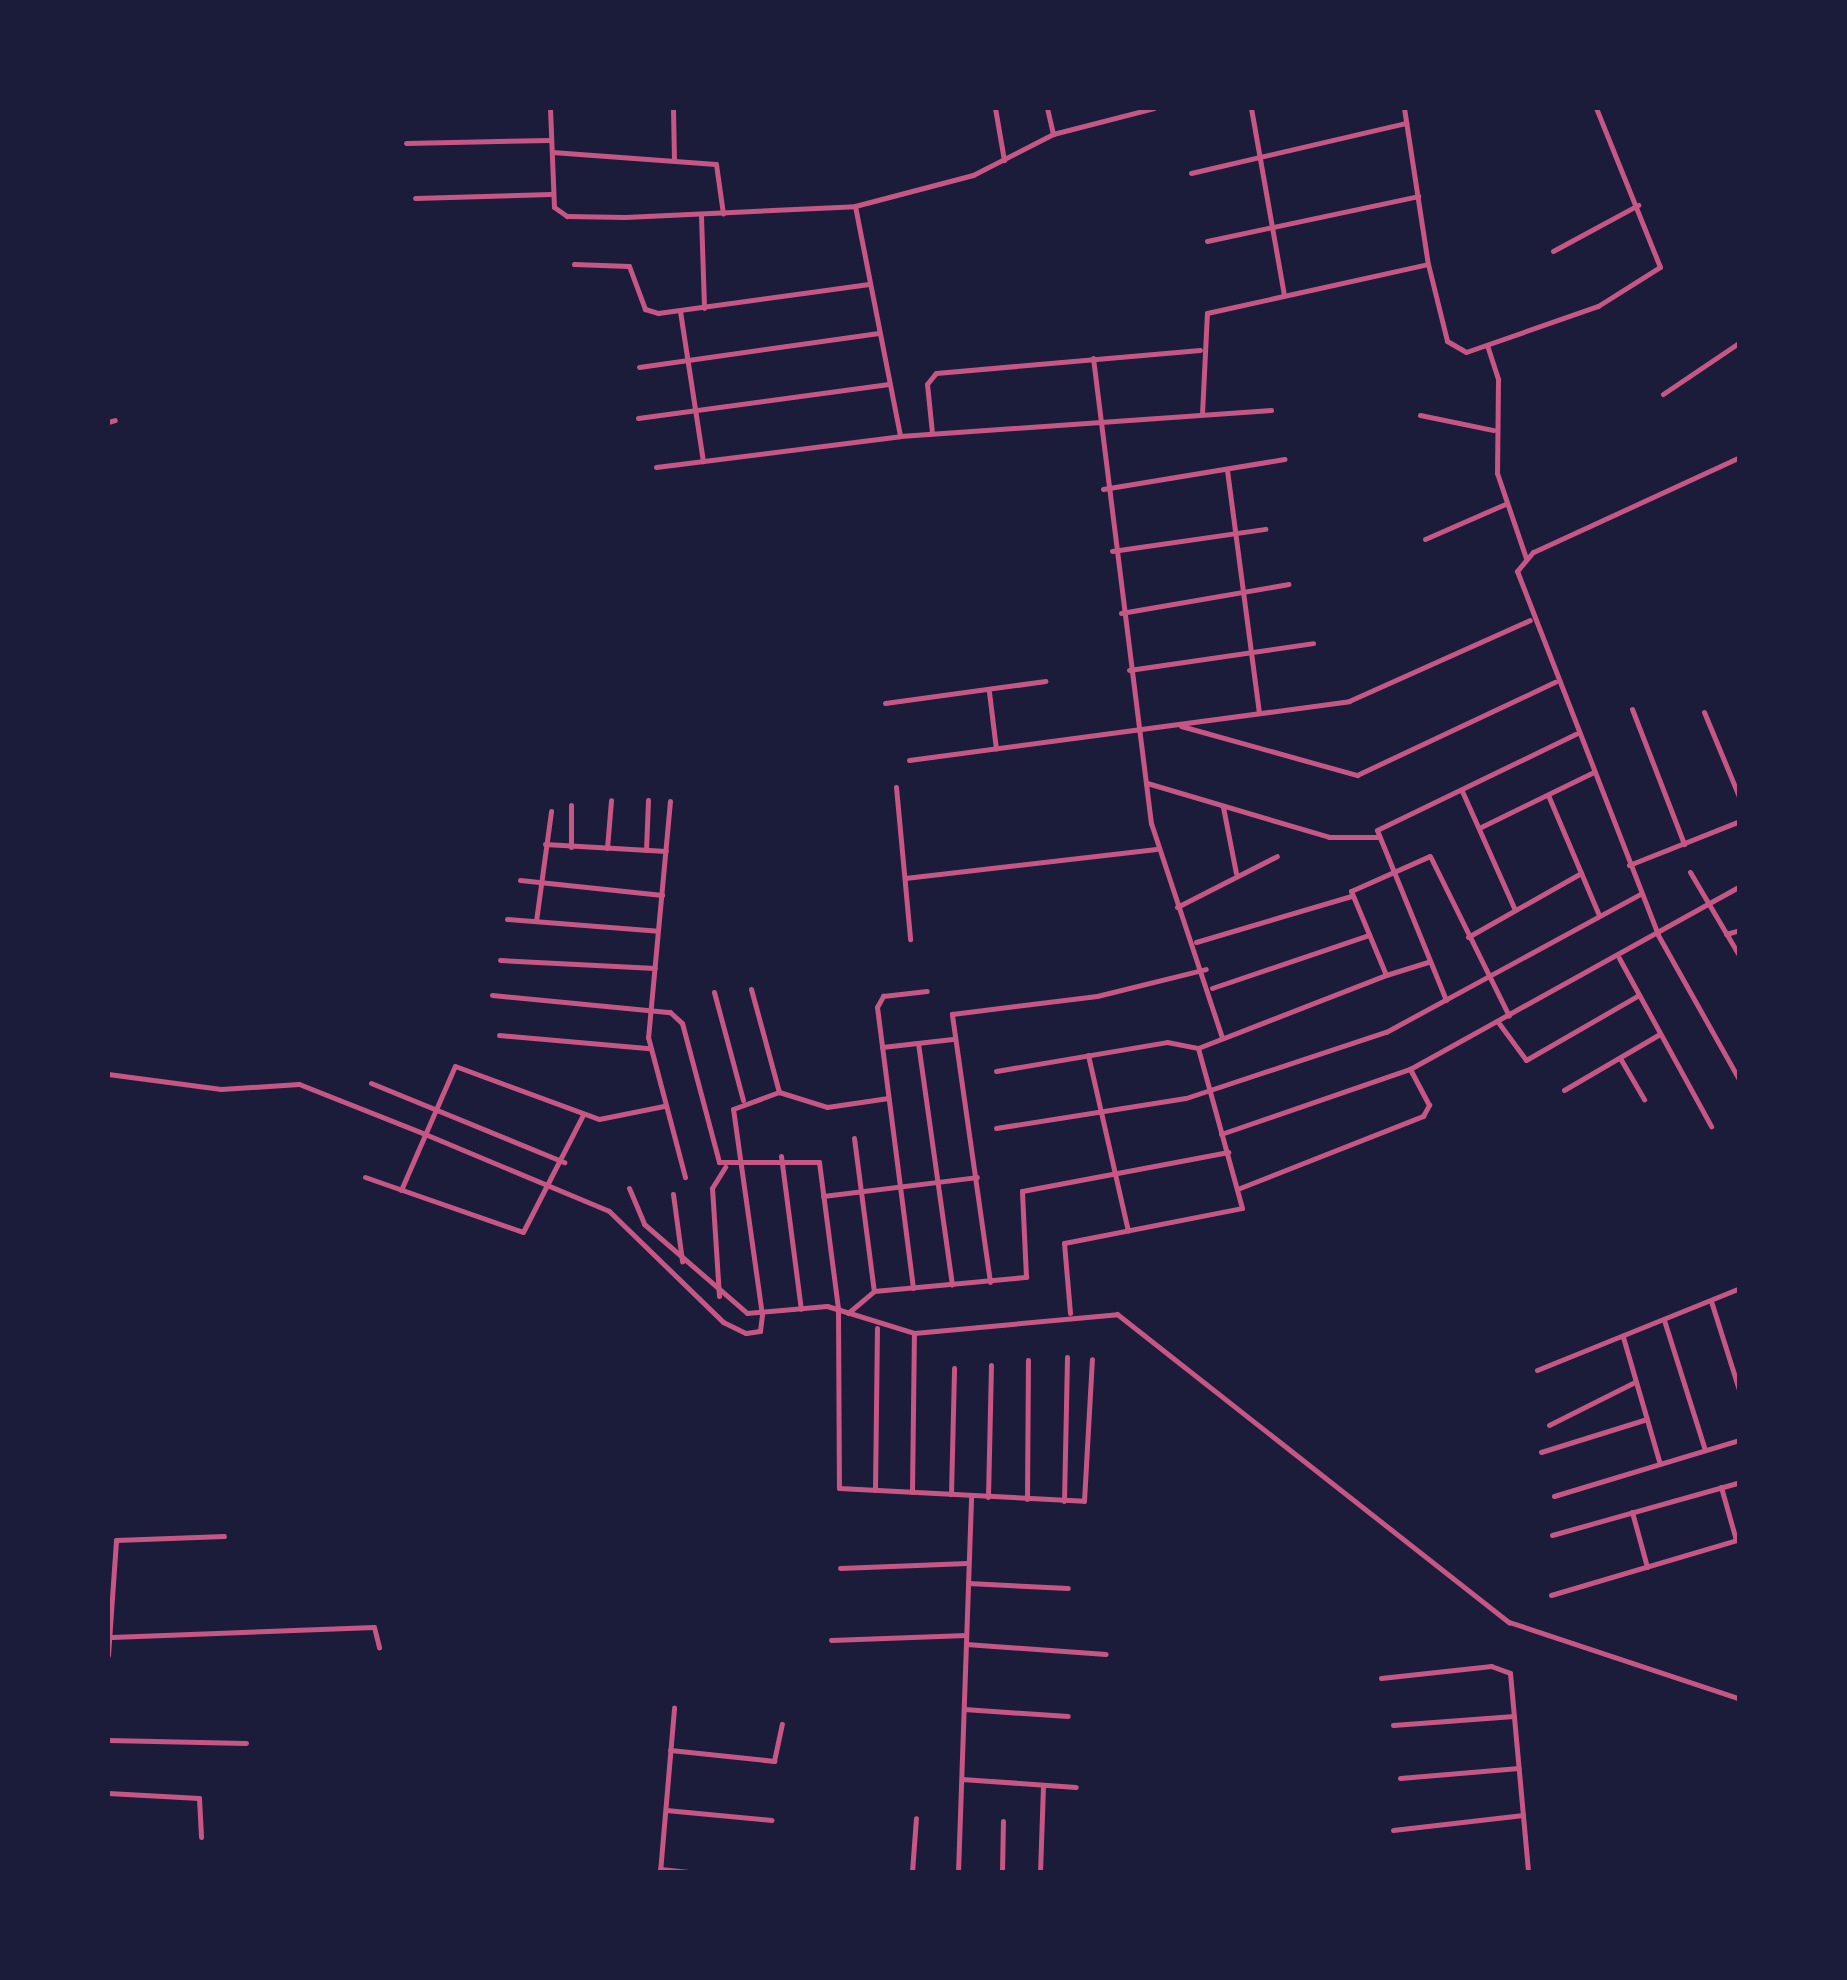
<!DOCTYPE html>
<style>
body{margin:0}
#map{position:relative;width:1847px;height:1980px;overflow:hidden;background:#1b1b3a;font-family:"Public Sans",sans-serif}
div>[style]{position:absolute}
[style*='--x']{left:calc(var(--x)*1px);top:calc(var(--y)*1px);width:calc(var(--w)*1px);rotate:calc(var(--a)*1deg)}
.minor>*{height:5px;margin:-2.5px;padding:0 2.5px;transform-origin:2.5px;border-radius:2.5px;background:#c65784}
span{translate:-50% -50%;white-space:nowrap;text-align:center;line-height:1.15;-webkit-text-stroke:10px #1b1b3a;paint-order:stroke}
.frame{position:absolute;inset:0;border:110px solid #1b1b3a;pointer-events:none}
</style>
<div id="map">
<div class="minor">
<i style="--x:550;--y:108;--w:99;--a:87.7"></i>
<i style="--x:554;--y:207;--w:16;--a:35"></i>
<i style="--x:567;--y:216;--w:58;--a:1"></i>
<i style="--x:625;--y:217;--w:230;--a:-2.7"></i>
<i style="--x:855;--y:206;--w:122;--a:-14.7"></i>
<i style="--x:973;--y:175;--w:90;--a:-27.1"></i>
<i style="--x:1053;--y:134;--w:104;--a:-14.4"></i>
<i style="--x:673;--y:108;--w:51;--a:88.9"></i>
<i style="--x:995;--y:108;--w:53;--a:80.2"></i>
<i style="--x:1047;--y:108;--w:27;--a:77"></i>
<i style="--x:1251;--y:108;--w:190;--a:80"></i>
<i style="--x:1404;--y:108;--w:158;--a:81.3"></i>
<i style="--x:1428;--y:264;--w:79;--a:76.1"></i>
<i style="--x:1447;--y:341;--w:22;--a:30"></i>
<i style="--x:1466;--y:352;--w:140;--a:-19.2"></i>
<i style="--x:1598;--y:306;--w:73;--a:-32.2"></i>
<i style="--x:1660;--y:267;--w:171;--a:-111.9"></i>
<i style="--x:406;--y:143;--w:144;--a:-1.2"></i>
<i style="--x:552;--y:152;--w:164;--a:4.2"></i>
<i style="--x:716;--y:164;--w:50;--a:82"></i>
<i style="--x:1191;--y:173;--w:221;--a:-13.1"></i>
<i style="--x:415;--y:198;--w:136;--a:-1.7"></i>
<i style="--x:855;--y:206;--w:234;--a:78.9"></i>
<i style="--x:701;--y:216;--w:92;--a:88.1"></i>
<i style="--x:1207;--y:241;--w:216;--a:-12"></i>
<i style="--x:1553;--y:251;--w:97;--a:-28.4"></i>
<i style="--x:574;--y:264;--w:55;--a:2.1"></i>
<i style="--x:629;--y:266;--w:46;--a:69.6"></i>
<i style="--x:645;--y:309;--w:14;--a:17"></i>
<i style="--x:658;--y:313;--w:213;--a:-7.8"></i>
<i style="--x:680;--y:311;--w:152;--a:81.3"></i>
<i style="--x:1487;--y:345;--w:36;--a:72"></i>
<i style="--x:1498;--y:379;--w:94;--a:90.6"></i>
<i style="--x:1497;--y:473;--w:90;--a:71.2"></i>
<i style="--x:1093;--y:358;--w:469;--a:82.9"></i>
<i style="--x:1151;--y:823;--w:226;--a:71.7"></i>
<i style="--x:639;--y:367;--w:242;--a:-8.1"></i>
<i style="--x:1663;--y:394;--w:93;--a:-34"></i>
<i style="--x:1202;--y:414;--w:101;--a:-87.2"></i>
<i style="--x:1207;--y:313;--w:226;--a:-12.5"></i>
<i style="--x:1420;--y:415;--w:75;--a:11.6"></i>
<i style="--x:638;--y:418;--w:253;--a:-7.7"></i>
<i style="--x:108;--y:422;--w:7;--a:-16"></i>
<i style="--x:932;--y:433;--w:49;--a:-95.8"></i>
<i style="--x:927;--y:384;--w:14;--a:-51"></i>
<i style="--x:936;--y:373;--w:265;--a:-5"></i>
<i style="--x:1740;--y:457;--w:228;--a:155.3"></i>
<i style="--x:1533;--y:552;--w:25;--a:130"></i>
<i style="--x:1517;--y:571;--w:390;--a:68.8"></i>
<i style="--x:1658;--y:935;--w:167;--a:60.7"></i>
<i style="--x:656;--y:467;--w:246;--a:-7.2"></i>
<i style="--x:900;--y:436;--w:372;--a:-4"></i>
<i style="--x:1227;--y:470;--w:245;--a:82.5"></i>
<i style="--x:1103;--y:489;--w:184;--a:-9.4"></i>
<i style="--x:1425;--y:539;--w:87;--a:-23.6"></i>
<i style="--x:1112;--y:551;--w:155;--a:-8.2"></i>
<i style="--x:1121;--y:613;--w:170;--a:-9.8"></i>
<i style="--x:1129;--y:670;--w:186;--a:-8.3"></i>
<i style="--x:989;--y:692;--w:57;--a:83"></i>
<i style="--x:885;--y:703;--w:162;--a:-7.8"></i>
<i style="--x:1632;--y:709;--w:145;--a:68.9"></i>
<i style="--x:1704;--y:712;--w:94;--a:67.5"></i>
<i style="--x:1181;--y:726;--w:183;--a:15.6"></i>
<i style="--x:1357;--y:775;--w:219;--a:-25.2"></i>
<i style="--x:909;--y:760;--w:444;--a:-7.6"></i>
<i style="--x:1349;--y:701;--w:198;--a:-24.1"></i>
<i style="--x:1147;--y:783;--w:190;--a:16.5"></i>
<i style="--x:1329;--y:837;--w:48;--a:0"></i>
<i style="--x:896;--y:787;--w:153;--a:84.7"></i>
<i style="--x:1462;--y:791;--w:130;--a:66"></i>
<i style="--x:1548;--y:795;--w:130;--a:67"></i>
<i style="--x:670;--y:801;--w:237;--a:95.3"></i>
<i style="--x:648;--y:1037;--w:145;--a:75.2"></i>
<i style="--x:1223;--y:807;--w:67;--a:78.9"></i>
<i style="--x:1479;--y:828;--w:126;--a:-26"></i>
<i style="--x:545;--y:844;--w:121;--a:3.3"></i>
<i style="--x:571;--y:847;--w:42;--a:-90"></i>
<i style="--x:607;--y:848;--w:48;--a:-85.2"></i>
<i style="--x:646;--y:850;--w:50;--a:-87.7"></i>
<i style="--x:1629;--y:865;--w:119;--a:-21.6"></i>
<i style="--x:1690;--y:872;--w:99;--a:59.5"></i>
<i style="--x:905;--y:878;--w:253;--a:-6.6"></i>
<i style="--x:520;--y:880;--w:143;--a:6"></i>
<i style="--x:1177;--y:907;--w:112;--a:-27"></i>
<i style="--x:507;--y:919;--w:151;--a:4.5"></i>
<i style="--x:536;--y:921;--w:111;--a:-82.2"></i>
<i style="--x:1726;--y:934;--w:15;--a:-16"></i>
<i style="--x:1468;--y:937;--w:130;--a:-29.5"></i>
<i style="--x:1196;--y:942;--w:162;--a:-16.5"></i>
<i style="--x:1619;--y:958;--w:192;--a:61.3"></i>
<i style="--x:500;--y:960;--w:155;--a:3"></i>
<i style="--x:1428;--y:962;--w:44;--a:162.8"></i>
<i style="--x:1386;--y:975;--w:91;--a:-112.6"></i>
<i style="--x:1351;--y:891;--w:86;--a:-23.9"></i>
<i style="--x:1430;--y:856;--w:178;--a:63.7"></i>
<i style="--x:1212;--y:988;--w:166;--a:-18.7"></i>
<i style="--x:751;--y:989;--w:107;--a:74.8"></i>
<i style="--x:714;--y:992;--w:112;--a:75"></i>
<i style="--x:492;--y:995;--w:179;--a:5.5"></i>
<i style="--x:670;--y:1012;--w:16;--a:43"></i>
<i style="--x:682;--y:1023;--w:144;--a:75.1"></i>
<i style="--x:719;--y:1162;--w:100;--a:0"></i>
<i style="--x:819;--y:1162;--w:147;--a:82.6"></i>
<i style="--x:838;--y:1308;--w:180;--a:89.7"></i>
<i style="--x:839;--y:1488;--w:245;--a:3"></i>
<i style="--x:1084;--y:1501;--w:142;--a:-86.8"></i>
<i style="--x:1446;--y:1000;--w:183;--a:-112.1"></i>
<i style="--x:1377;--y:830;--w:221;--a:-25.8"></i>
<i style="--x:1498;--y:1022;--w:47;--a:53.6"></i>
<i style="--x:1526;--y:1060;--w:130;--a:-29.9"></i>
<i style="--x:499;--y:1035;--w:151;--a:5"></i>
<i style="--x:918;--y:1043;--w:244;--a:82"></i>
<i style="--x:882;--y:1047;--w:71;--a:-6.4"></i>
<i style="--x:1088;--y:1055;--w:180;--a:77.2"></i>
<i style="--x:1620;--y:1058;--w:48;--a:59.7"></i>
<i style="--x:996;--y:1071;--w:173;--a:-9.6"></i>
<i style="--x:1167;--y:1042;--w:32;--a:11"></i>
<i style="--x:108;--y:1074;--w:114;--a:7.6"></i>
<i style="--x:221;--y:1089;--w:78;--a:-3.7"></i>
<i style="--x:299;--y:1084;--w:136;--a:21.6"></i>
<i style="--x:425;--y:1134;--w:199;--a:22.7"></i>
<i style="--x:609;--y:1211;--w:159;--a:44.2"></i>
<i style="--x:723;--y:1322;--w:25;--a:26"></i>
<i style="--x:746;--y:1333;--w:14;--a:-8"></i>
<i style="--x:760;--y:1331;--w:16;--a:-83"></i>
<i style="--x:762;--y:1315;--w:208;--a:-98"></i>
<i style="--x:733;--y:1109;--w:49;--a:-20.3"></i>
<i style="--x:779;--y:1092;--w:50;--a:17.4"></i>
<i style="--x:827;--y:1107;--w:62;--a:-8.4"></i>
<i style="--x:371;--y:1083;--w:209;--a:22.3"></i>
<i style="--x:1564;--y:1090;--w:111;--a:-30.3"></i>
<i style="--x:996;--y:1128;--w:192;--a:-9"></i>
<i style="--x:1186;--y:1098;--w:211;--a:-18.3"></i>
<i style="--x:1386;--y:1032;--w:289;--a:-28.5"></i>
<i style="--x:1221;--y:1134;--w:200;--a:-19"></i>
<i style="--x:1410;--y:1069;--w:377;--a:-29"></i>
<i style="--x:854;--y:1138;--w:154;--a:82.6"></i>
<i style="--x:781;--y:1156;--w:154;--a:82.6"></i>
<i style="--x:365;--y:1177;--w:167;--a:19.2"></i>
<i style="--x:523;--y:1232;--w:131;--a:-62.9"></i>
<i style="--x:629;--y:1188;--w:39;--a:67"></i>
<i style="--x:644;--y:1224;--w:136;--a:40.8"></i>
<i style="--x:747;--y:1313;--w:80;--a:-5"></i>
<i style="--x:827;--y:1306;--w:91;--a:17.2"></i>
<i style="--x:914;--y:1333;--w:204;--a:-5.3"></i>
<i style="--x:1117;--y:1314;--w:499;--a:38.2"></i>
<i style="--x:1509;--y:1622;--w:243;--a:18.4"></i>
<i style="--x:1240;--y:1188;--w:197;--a:-21.5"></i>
<i style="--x:1423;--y:1116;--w:13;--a:-61"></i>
<i style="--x:1429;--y:1105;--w:41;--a:-117.8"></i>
<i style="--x:401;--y:1190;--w:135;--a:-66.5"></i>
<i style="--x:455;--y:1066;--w:153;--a:20.2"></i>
<i style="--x:599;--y:1119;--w:66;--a:-11.3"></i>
<i style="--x:673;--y:1194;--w:68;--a:82.3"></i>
<i style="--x:823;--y:1196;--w:155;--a:-7"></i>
<i style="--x:990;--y:1282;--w:271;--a:-98.1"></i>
<i style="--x:952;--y:1014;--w:146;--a:-7.1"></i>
<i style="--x:1097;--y:996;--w:112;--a:-13.9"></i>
<i style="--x:913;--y:1288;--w:283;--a:-97.3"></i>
<i style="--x:877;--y:1007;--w:13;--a:-61"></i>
<i style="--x:883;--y:996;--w:44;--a:-6.5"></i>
<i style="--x:719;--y:1296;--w:108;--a:-93.7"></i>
<i style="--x:712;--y:1188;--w:25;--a:-58"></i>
<i style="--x:1711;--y:1301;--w:96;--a:72.5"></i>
<i style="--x:848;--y:1313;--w:34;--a:-40"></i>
<i style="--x:874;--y:1291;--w:153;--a:-5.3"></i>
<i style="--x:1026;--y:1277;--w:86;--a:-92.7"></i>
<i style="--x:1022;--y:1191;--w:210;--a:-10.7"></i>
<i style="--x:1070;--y:1313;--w:70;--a:-94.9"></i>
<i style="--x:1064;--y:1243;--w:181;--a:-11.1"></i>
<i style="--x:1242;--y:1208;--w:166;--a:-105.4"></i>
<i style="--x:1198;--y:1048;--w:202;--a:-21.2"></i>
<i style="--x:1664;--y:1320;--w:136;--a:72.5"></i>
<i style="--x:1623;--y:1337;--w:132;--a:73.8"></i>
<i style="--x:1537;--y:1370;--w:219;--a:-22"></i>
<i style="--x:1549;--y:1425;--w:96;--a:-26.6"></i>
<i style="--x:1541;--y:1452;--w:111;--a:-17.3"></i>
<i style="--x:1721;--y:1487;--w:55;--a:74.2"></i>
<i style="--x:875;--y:1490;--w:162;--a:-89.3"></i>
<i style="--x:912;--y:1492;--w:159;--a:-89.3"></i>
<i style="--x:951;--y:1494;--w:126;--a:-88.6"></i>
<i style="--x:1554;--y:1496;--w:194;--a:-16.8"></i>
<i style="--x:988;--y:1497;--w:132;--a:-88.7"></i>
<i style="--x:1027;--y:1499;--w:139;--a:-89.6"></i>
<i style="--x:1064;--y:1501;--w:144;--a:-88.8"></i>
<i style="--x:1632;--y:1512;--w:57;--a:74.7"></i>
<i style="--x:1552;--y:1535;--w:195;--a:-15.7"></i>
<i style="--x:840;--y:1568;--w:127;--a:-2.3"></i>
<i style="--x:968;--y:1583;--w:100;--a:2.9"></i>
<i style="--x:1551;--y:1595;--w:197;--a:-16.5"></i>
<i style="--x:112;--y:1637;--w:262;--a:-2.2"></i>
<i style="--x:374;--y:1627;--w:21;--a:76"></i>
<i style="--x:831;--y:1640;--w:135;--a:-2.1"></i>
<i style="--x:966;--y:1644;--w:140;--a:4.1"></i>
<i style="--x:108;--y:1655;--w:115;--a:-86"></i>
<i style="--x:116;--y:1540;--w:108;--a:-2.1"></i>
<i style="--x:1381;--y:1678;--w:111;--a:-6.2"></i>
<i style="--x:1491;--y:1666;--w:20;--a:20"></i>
<i style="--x:1510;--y:1673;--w:200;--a:84.8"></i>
<i style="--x:964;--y:1709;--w:104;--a:3.9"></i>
<i style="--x:1393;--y:1725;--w:121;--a:-4.3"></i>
<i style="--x:108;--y:1740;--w:138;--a:1.2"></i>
<i style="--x:670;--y:1750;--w:105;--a:6"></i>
<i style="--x:774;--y:1761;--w:38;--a:-78"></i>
<i style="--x:1400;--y:1778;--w:119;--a:-4.8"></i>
<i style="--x:962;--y:1779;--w:114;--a:4"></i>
<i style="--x:108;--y:1793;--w:91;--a:3.1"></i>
<i style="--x:199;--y:1798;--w:39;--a:87"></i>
<i style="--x:666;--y:1810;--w:106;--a:5.4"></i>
<i style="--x:1393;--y:1830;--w:131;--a:-6.6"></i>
<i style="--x:660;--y:1869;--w:31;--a:6"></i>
<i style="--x:660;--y:1872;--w:165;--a:-85.1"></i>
<i style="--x:912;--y:1872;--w:54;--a:-85.8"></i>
<i style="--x:958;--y:1872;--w:376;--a:-88"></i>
<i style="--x:1002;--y:1872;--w:51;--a:-88.9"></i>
<i style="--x:1040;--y:1872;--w:86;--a:-88"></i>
</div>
<div class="frame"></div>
</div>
